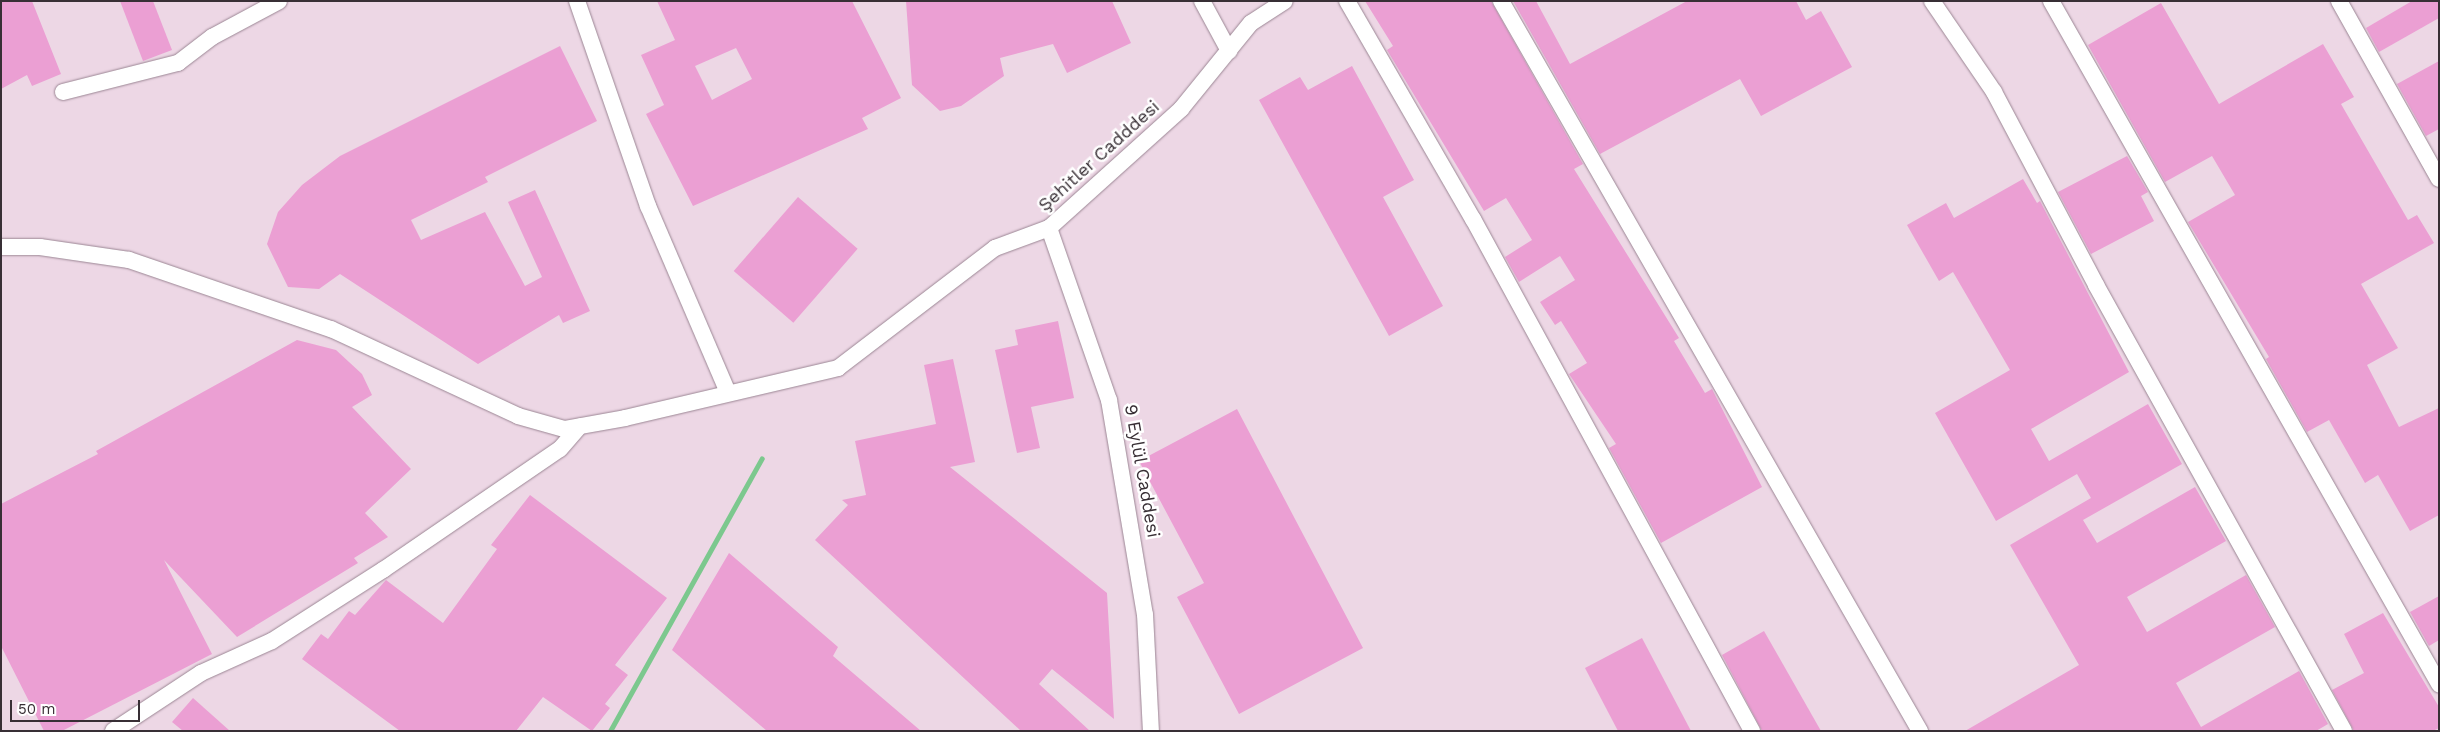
<!DOCTYPE html>
<meta charset="utf-8">
<style>
body{margin:0}
#map{position:relative;width:2440px;height:732px;overflow:hidden;background:#edd7e5;font-family:"Work Sans",sans-serif}
div>[style]{position:absolute}
[style*='--x']{left:calc(var(--x)*1px);top:calc(var(--y)*1px);width:calc(var(--w)*1px);rotate:calc(var(--a)*1deg)}
.stream>*{height:5px;margin:-2.5px;padding:0 2.5px;transform-origin:2.5px;border-radius:2.5px;background:#7cc88e}
.building>*{inset:0;background:#eb9fd3;transform-origin:0 0}
.roads{filter:drop-shadow(0 0 1px #9b8694) drop-shadow(0 0 1px #9b8694)}
.minor>*{height:16px;margin:-8px;padding:0 8px;transform-origin:8px;border-radius:8px;background:#fff}
span{translate:-50% -50%;white-space:nowrap;text-align:center;line-height:1.15;-webkit-text-stroke:5px #fff;paint-order:stroke}
.street-label{font-size:18px;color:#382f35}
.frame{position:absolute;inset:0;border:2px solid #382f35;pointer-events:none}
.scale{position:absolute;left:10px;top:700px;width:130px;height:22px;box-sizing:border-box;border:2px solid #382f35;border-top:0;padding-left:6px;font-size:15px;line-height:18px;white-space:nowrap;color:#382f35;-webkit-text-stroke:4px #fff;paint-order:stroke}
</style>
<div id="map">
<div class="stream">
<i style="--x:610;--y:731;--w:312;--a:-60.9"></i>
</div>
<div class="building">
<i style="clip-path:polygon(1px 1px,32px 1px,61px 74px,32px 86px,27px 75px,1px 89px)"></i>
<i style="clip-path:polygon(120px 1px,153px 1px,172px 50px,143px 61px)"></i>
<i style="clip-path:polygon(evenodd,657px 1px,852px 1px,901px 98px,862px 118px,868px 129px,693px 206px,646px 114px,664px 105px,641px 55px,675px 40px,657px 1px,736px 48px,752px 79px,712px 100px,695px 66px,736px 48px)"></i>
<i style="clip-path:polygon(906px 1px,1112px 1px,1131px 43px,1067px 73px,1053px 44px,1000px 58px,1004px 76px,961px 106px,940px 111px,912px 85px)"></i>
<i style="clip-path:polygon(1365px 1px,1491px 1px,1583px 164px,1574px 169px,1679px 338px,1674px 341px,1705px 393px,1712px 389px,1762px 487px,1661px 543px,1609px 448px,1616px 444px,1569px 374px,1587px 363px,1561px 321px,1555px 325px,1540px 302px,1575px 280px,1560px 256px,1519px 282px,1505px 257px,1532px 240px,1506px 198px,1484px 211px,1387px 50px,1393px 46px)"></i>
<i style="clip-path:polygon(1513px 1px,1536px 1px,1570px 64px,1687px 1px,1796px 1px,1806px 20px,1821px 11px,1852px 67px,1761px 116px,1740px 79px,1600px 154px)"></i>
<i style="clip-path:polygon(2412px 1px,2439px 1px,2439px 18px,2379px 52px,2366px 28px)"></i>
<i style="clip-path:polygon(2161px 3px,2219px 104px,2323px 44px,2354px 97px,2341px 104px,2408px 220px,2417px 215px,2434px 243px,2361px 284px,2398px 348px,2367px 365px,2399px 427px,2439px 408px,2439px 515px,2410px 531px,2378px 475px,2365px 483px,2329px 420px,2307px 432px,2266px 359px,2269px 357px,2188px 222px,2235px 195px,2212px 156px,2165px 182px,2088px 45px)"></i>
<i style="clip-path:polygon(560px 46px,597px 121px,485px 177px,488px 182px,411px 220px,421px 240px,485px 212px,525px 286px,542px 277px,508px 202px,535px 190px,590px 311px,563px 323px,559px 315px,478px 364px,340px 274px,319px 289px,288px 287px,267px 244px,278px 212px,302px 185px,340px 156px)"></i>
<i style="clip-path:polygon(2439px 61px,2439px 129px,2426px 136px,2397px 84px)"></i>
<i style="clip-path:polygon(1352px 66px,1414px 180px,1383px 197px,1443px 306px,1389px 336px,1259px 100px,1300px 77px,1308px 90px)"></i>
<i style="clip-path:polygon(2127px 156px,2148px 192px,2141px 196px,2154px 221px,2091px 254px,2058px 192px)"></i>
<i style="clip-path:polygon(2023px 179px,2037px 203px,2040px 201px,2129px 372px,2031px 429px,2049px 461px,2148px 404px,2182px 464px,2083px 520px,2097px 543px,2195px 487px,2226px 541px,2127px 597px,2147px 632px,2246px 575px,2275px 627px,2176px 683px,2201px 727px,2299px 671px,2328px 724px,2316px 731px,1965px 731px,2079px 665px,2010px 545px,2091px 498px,2077px 474px,1996px 521px,1935px 413px,2010px 370px,1953px 272px,1939px 281px,1907px 225px,1946px 203px,1954px 218px)"></i>
<i style="left:798px;top:197px;width:79px;height:98px;rotate:41deg"></i>
<i style="clip-path:polygon(1058px 321px,1074px 398px,1031px 407px,1040px 448px,1017px 453px,995px 350px,1018px 345px,1015px 330px)"></i>
<i style="clip-path:polygon(297px 340px,336px 350px,362px 374px,372px 395px,352px 407px,411px 469px,365px 513px,388px 537px,354px 558px,358px 563px,237px 637px,164px 560px,212px 654px,62px 731px,44px 731px,1px 646px,1px 504px,98px 454px,96px 451px)"></i>
<i style="clip-path:polygon(953px 359px,975px 462px,950px 467px,1107px 593px,1114px 719px,1052px 669px,1039px 684px,1090px 731px,1021px 731px,815px 540px,848px 505px,842px 500px,866px 495px,855px 441px,936px 424px,924px 365px)"></i>
<i style="clip-path:polygon(1237px 409px,1363px 648px,1239px 714px,1177px 597px,1204px 583px,1139px 461px)"></i>
<i style="clip-path:polygon(530px 495px,667px 598px,615px 665px,628px 675px,605px 704px,610px 708px,592px 731px,543px 697px,516px 731px,400px 731px,302px 659px,321px 634px,328px 639px,349px 611px,355px 615px,386px 580px,443px 623px,497px 549px,491px 545px)"></i>
<i style="clip-path:polygon(729px 553px,838px 647px,833px 656px,921px 731px,767px 731px,672px 650px)"></i>
<i style="clip-path:polygon(2439px 596px,2439px 640px,2429px 646px,2410px 612px)"></i>
<i style="clip-path:polygon(2383px 613px,2439px 707px,2439px 728px,2433px 731px,2354px 731px,2332px 690px,2364px 673px,2344px 634px)"></i>
<i style="clip-path:polygon(1764px 631px,1821px 731px,1762px 731px,1722px 655px)"></i>
<i style="clip-path:polygon(1642px 638px,1691px 731px,1618px 731px,1585px 668px)"></i>
<i style="clip-path:polygon(193px 698px,230px 731px,183px 731px,172px 722px)"></i>
</div>
<div class="roads">
<div class="minor">
<i style="--x:577;--y:1;--w:217;--a:70.9"></i>
<i style="--x:648;--y:206;--w:203;--a:66.8"></i>
<i style="--x:1202;--y:1;--w:57;--a:61.6"></i>
<i style="--x:1347;--y:1;--w:252;--a:60"></i>
<i style="--x:1473;--y:219;--w:583;--a:61.41"></i>
<i style="--x:1501;--y:1;--w:842;--a:60.15"></i>
<i style="--x:1932;--y:1;--w:110;--a:55.7"></i>
<i style="--x:1994;--y:92;--w:218;--a:62.1"></i>
<i style="--x:2096;--y:285;--w:510;--a:60.92"></i>
<i style="--x:2051;--y:1;--w:786;--a:60.4"></i>
<i style="--x:2339;--y:1;--w:204;--a:60.7"></i>
<i style="--x:63;--y:92;--w:119;--a:-14.2"></i>
<i style="--x:178;--y:63;--w:43;--a:-37.4"></i>
<i style="--x:212;--y:37;--w:76;--a:-28.2"></i>
<i style="--x:1049;--y:228;--w:182;--a:70.8"></i>
<i style="--x:1109;--y:400;--w:217;--a:80.5"></i>
<i style="--x:1145;--y:614;--w:117;--a:87.1"></i>
<i style="--x:1;--y:247;--w:39;--a:0"></i>
<i style="--x:40;--y:247;--w:90;--a:8.3"></i>
<i style="--x:129;--y:260;--w:213;--a:18.9"></i>
<i style="--x:331;--y:329;--w:206;--a:24.9"></i>
<i style="--x:518;--y:416;--w:48;--a:15.8"></i>
<i style="--x:564;--y:429;--w:62;--a:-10.2"></i>
<i style="--x:625;--y:418;--w:219;--a:-13.2"></i>
<i style="--x:838;--y:368;--w:198;--a:-37.4"></i>
<i style="--x:995;--y:248;--w:58;--a:-20.3"></i>
<i style="--x:1049;--y:228;--w:178;--a:-42"></i>
<i style="--x:1181;--y:109;--w:111;--a:-50.9"></i>
<i style="--x:1251;--y:23;--w:40;--a:-32.9"></i>
<i style="--x:113;--y:731;--w:105;--a:-33.4"></i>
<i style="--x:201;--y:673;--w:78;--a:-24.3"></i>
<i style="--x:272;--y:641;--w:132;--a:-32.6"></i>
<i style="--x:383;--y:570;--w:214;--a:-34.4"></i>
<i style="--x:560;--y:449;--w:30;--a:-49"></i>
</div>
</div>
<div class="street-label">
<span style="left:1099px;top:156px;rotate:-42deg">Şehitler Cadddesi</span>
<span style="left:1142px;top:471px;rotate:80deg">9 Eylül Caddesi</span>
</div>
<div class="frame"></div>
<div class="scale">50 m</div>
</div>
